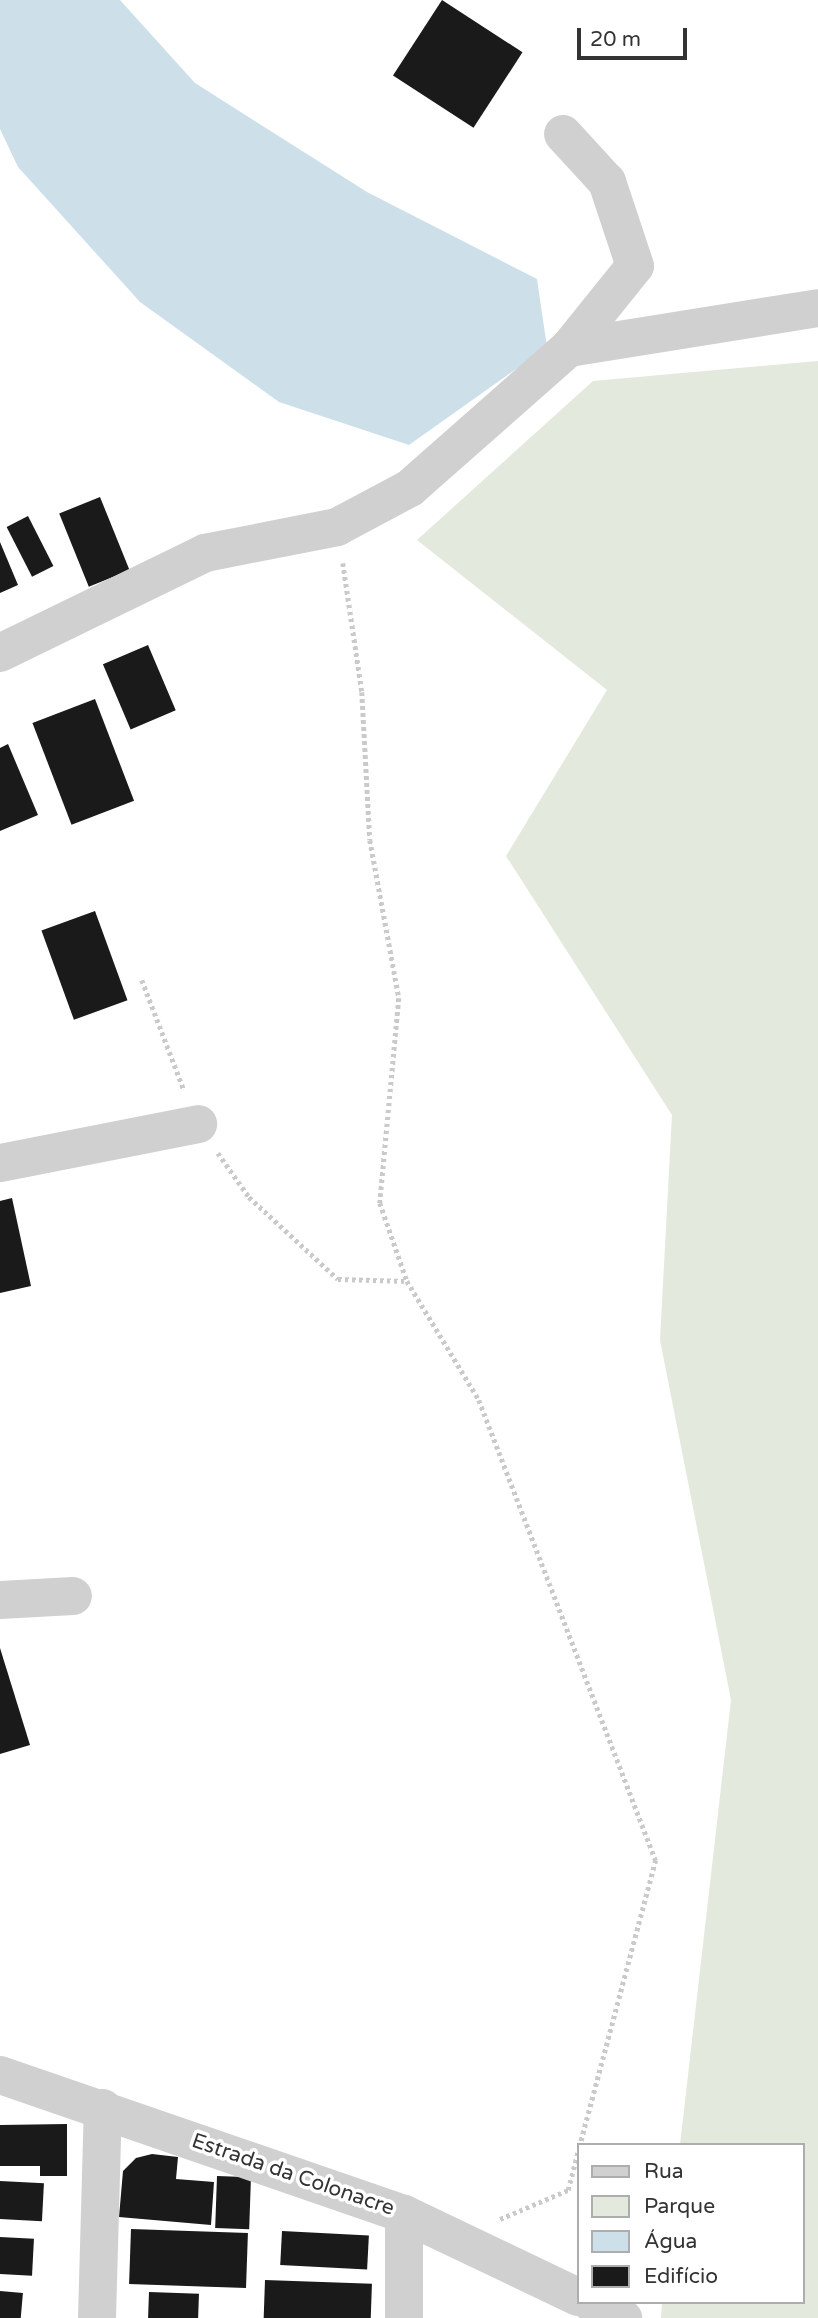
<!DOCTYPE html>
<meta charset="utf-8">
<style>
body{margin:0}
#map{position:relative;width:818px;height:2318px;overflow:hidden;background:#fff;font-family:"Varela Round",sans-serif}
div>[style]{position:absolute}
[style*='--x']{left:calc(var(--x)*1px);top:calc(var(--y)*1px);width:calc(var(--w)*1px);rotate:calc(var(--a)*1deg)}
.green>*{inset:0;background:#e3e9dc}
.water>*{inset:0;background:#cde0ea}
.building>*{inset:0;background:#1a1a1a;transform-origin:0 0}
.path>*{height:4.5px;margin-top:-2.25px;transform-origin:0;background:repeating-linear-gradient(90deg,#cacaca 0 3.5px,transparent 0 7px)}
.minor>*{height:38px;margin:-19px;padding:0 19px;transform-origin:19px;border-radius:19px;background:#d0d0d0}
span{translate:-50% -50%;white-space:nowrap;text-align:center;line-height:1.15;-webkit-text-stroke:7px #fff;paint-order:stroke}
.street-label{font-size:21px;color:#333}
.legend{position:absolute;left:577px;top:2143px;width:228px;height:161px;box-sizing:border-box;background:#fff;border:2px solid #adadad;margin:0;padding:9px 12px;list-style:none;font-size:21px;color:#333}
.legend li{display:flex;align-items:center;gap:14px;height:35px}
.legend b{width:35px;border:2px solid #adadad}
.scale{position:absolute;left:577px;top:28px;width:110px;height:32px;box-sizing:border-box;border:4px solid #333;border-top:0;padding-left:9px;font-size:21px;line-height:24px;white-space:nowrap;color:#333;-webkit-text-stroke:5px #fff;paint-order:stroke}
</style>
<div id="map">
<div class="green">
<i style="clip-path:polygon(818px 361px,818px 2318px,661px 2318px,662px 2302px,802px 2302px,802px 2145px,680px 2145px,731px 1700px,660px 1340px,672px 1115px,506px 856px,607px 690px,417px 540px,593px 381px)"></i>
</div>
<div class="water">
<i style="clip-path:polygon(0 0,120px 0,195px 83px,367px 192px,537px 279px,547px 347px,409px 445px,279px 402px,140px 302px,18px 167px,0 129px)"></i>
</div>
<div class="building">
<i style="left:442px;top:0;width:96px;height:90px;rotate:33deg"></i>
<i style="left:100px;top:497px;width:79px;height:44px;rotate:68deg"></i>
<i style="left:28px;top:516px;width:56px;height:24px;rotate:63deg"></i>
<i style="clip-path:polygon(0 542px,18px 585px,0 593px)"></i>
<i style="left:148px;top:645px;width:71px;height:49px;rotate:67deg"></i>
<i style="left:95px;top:699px;width:109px;height:67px;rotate:69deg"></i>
<i style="clip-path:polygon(8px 744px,38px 815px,0 831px,0 748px)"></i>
<i style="left:95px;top:911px;width:95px;height:57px;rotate:70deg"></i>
<i style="clip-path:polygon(12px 1198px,31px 1286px,0 1293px,0 1201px)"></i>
<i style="clip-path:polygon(0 1648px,30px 1745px,0 1754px)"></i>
<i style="clip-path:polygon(67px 2124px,67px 2176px,40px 2176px,40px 2166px,0 2166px,0 2125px)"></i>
<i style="clip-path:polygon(152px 2154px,178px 2157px,176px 2179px,214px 2182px,211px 2225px,119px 2217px,123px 2171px,136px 2158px)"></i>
<i style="left:217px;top:2176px;width:34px;height:52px;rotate:2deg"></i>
<i style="left:0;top:2181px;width:44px;height:38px;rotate:3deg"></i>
<i style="left:131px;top:2229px;width:117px;height:55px;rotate:2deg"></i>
<i style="left:282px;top:2231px;width:87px;height:34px;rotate:3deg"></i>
<i style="left:0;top:2237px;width:34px;height:37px;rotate:3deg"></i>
<i style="left:265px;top:2280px;width:107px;height:38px;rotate:2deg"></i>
<i style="left:0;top:2291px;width:23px;height:27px;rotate:5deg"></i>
<i style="left:149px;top:2292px;width:50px;height:26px;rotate:2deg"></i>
</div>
<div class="path">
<i style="--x:343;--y:563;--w:130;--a:81.6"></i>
<i style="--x:362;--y:692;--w:148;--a:86.9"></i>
<i style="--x:370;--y:840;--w:161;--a:79.6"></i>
<i style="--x:399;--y:998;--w:206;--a:95.3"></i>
<i style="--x:380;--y:1203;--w:83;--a:70.9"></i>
<i style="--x:407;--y:1281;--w:139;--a:58.8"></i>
<i style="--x:479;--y:1400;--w:493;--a:69"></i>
<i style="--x:656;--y:1860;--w:295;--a:104.9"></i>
<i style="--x:142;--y:980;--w:118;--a:69.1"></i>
<i style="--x:218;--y:1153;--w:54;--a:54.8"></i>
<i style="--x:249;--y:1197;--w:121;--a:42.7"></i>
<i style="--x:338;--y:1279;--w:69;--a:1.7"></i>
<i style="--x:500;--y:2219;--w:74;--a:-23.1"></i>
<i style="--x:568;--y:2190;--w:40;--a:-75.6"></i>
</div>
<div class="minor">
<i style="--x:569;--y:348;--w:252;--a:-9.1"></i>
<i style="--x:0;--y:653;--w:228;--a:-26"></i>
<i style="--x:205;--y:553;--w:135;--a:-11.1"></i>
<i style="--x:337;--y:527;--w:83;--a:-28.1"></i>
<i style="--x:410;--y:488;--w:212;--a:-41.4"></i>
<i style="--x:569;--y:348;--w:105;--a:-51.2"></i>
<i style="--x:635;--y:266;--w:89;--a:-108.4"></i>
<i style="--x:607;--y:182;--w:65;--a:-132.5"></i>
<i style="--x:0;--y:1163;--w:202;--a:-11.1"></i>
<i style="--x:0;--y:1600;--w:73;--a:-3.1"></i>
<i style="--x:0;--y:2075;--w:427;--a:19"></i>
<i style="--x:404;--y:2214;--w:193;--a:25.5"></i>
<i style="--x:590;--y:2302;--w:37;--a:26"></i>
<i style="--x:97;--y:2318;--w:210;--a:-88.4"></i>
<i style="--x:404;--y:2318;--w:104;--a:-90"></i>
</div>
<div class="street-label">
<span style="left:293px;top:2175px;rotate:19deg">Estrada da Colonacre</span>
</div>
<ul class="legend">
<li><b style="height:9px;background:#d0d0d0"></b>Rua</li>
<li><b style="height:19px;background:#e3e9dc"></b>Parque</li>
<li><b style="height:19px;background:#cde0ea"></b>Água</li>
<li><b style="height:19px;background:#1a1a1a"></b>Edifício</li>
</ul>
<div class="scale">20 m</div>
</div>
